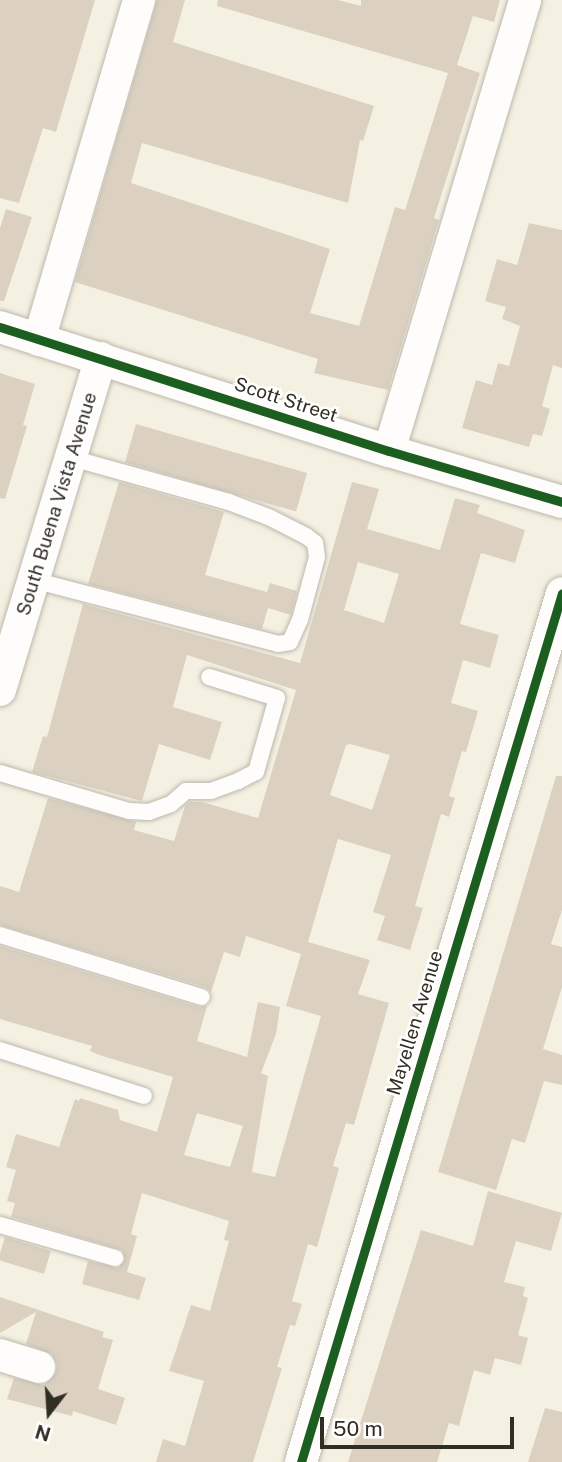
<!DOCTYPE html>
<style>
body{margin:0}
#map{position:relative;width:562px;height:1462px;overflow:hidden;background:#f5f1e2;font-family:"Public Sans",sans-serif}
div>[style]{position:absolute}
[style*='--x']{left:calc(var(--x)*1px);top:calc(var(--y)*1px);width:calc(var(--w)*1px);rotate:calc(var(--a)*1deg)}
.building>*{inset:0;background:#dcd1c1;transform-origin:0 0}
.roads{filter:drop-shadow(0 0 2px #bbb8ad) drop-shadow(0 0 2px #bbb8ad)}
.lane>*{height:16px;margin:-8px;padding:0 8px;transform-origin:8px;border-radius:8px;background:#fefdfb}
.street>*{height:32px;margin:-16px;padding:0 16px;transform-origin:16px;border-radius:16px;background:#fefdfb}
.cycleway>*{height:9px;margin:-4.5px;padding:0 4.5px;transform-origin:4.5px;border-radius:4.5px;background:#1b5e20}
span{translate:-50% -50%;white-space:nowrap;text-align:center;line-height:1.15;-webkit-text-stroke:5px #fff;paint-order:stroke}
.street-label{font-size:19px;color:#302d23}
.north{position:absolute;left:14px;top:1378px;width:70px;height:70px;-webkit-text-stroke:5px #fff;paint-order:stroke;rotate:197deg;font-size:19px;font-weight:700;line-height:28px;text-align:center;color:#302d23}
.north::after{content:'';display:block;margin:auto;width:24px;height:32px;background:#302d23;clip-path:polygon(50% 0,100% 100%,50% 72%,0 100%)}
.scale{position:absolute;left:320px;top:1417px;width:194px;height:32px;box-sizing:border-box;border:4px solid #302d23;border-top:0;padding-left:9px;font-size:21px;line-height:24px;white-space:nowrap;color:#302d23;-webkit-text-stroke:5px #fff;paint-order:stroke}
</style>
<div id="map">
<div class="building">
<i style="clip-path:polygon(0 0,95px 0,56px 132px,43px 128px,19px 203px,0 198px)"></i>
<i style="clip-path:polygon(157px 0,185px 0,173px 42px,374px 106px,363px 141px,360px 140px,348px 203px,142px 143px,131px 183px,330px 249px,310px 313px,359px 326px,395px 207px,405px 210px,448px 73px,217px 6px,218px 0,338px 0,361px 6px,361px 0,500px 0,494px 22px,473px 16px,457px 65px,480px 73px,434px 218px,439px 220px,388px 390px,314px 373px,318px 359px,75px 282px)"></i>
<i style="clip-path:polygon(6px 209px,32px 217px,4px 301px,0 301px,0 228px)"></i>
<i style="clip-path:polygon(529px 223px,562px 230px,562px 368px,553px 365px,542px 406px,550px 409px,542px 436px,533px 434px,529px 447px,462px 428px,476px 380px,492px 385px,498px 363px,509px 366px,520px 326px,502px 319px,506px 307px,485px 301px,497px 259px,517px 265px)"></i>
<i style="clip-path:polygon(0 373px,35px 384px,23px 425px,27px 426px,5px 499px,0 498px)"></i>
<i style="left:136px;top:424px;width:178px;height:40px;rotate:16deg"></i>
<i style="clip-path:polygon(119px 482px,224px 512px,205px 575px,267px 592px,270px 583px,297px 591px,291px 615px,268px 608px,262px 629px,88px 584px)"></i>
<i style="clip-path:polygon(evenodd,352px 482px,379px 489px,367px 529px,440px 550px,455px 498px,480px 505px,477px 513px,525px 530px,515px 563px,481px 553px,460px 624px,499px 635px,490px 668px,463px 660px,451px 703px,478px 711px,466px 752px,462px 751px,449px 796px,455px 798px,449px 817px,441px 814px,415px 906px,423px 908px,410px 950px,377px 940px,385px 916px,373px 912px,391px 855px,338px 839px,308px 942px,370px 960px,358px 994px,389px 1003px,354px 1125px,346px 1123px,333px 1166px,339px 1168px,317px 1247px,308px 1244px,292px 1301px,302px 1304px,295px 1326px,290px 1325px,277px 1367px,282px 1368px,253px 1462px,156px 1462px,163px 1439px,185px 1446px,204px 1381px,169px 1371px,191px 1305px,210px 1311px,229px 1241px,224px 1240px,229px 1221px,142px 1193px,131px 1234px,137px 1236px,127px 1272px,146px 1278px,139px 1300px,82px 1284px,88px 1261px,118px 1268px,125px 1260px,122px 1250px,11px 1217px,15px 1203px,7px 1201px,16px 1170px,6px 1167px,16px 1134px,59px 1147px,75px 1099px,79px 1101px,80px 1098px,118px 1110px,120px 1120px,157px 1132px,173px 1077px,102px 1056px,90px 1051px,92px 1046px,0 1019px,0 946px,199px 1007px,207px 1006px,197px 1041px,247px 1057px,258px 1002px,280px 1007px,276px 1034px,261px 1073px,268px 1076px,252px 1172px,275px 1177px,321px 1016px,286px 1006px,301px 954px,246px 936px,240px 957px,224px 952px,211px 992px,205px 987px,0 925px,0 886px,19px 892px,48px 798px,136px 822px,134px 830px,174px 841px,185px 806px,190px 802px,202px 802px,258px 818px,296px 690px,187px 655px,173px 707px,222px 722px,210px 760px,159px 744px,142px 801px,32px 772px,43px 736px,47px 737px,83px 604px,300px 663px,352px 482px,358px 562px,399px 574px,384px 623px,344px 610px,358px 562px,352px 482px,350px 744px,390px 755px,372px 810px,330px 795px,346px 745px,350px 744px,352px 482px,197px 1113px,243px 1126px,230px 1167px,184px 1155px,197px 1113px)"></i>
<i style="clip-path:polygon(556px 776px,562px 776px,562px 910px,551px 944px,562px 947px,562px 987px,543px 1049px,562px 1055px,562px 1085px,544px 1081px,525px 1143px,512px 1139px,496px 1190px,438px 1172px)"></i>
<i style="clip-path:polygon(488px 1191px,562px 1213px,551px 1251px,516px 1241px,504px 1282px,525px 1287px,523px 1296px,528px 1298px,518px 1335px,528px 1338px,521px 1365px,495px 1358px,490px 1375px,474px 1370px,459px 1426px,449px 1423px,437px 1462px,348px 1462px,421px 1230px,473px 1246px)"></i>
<i style="left:5px;top:1237px;width:48px;height:24px;rotate:17deg"></i>
<i style="clip-path:polygon(0 1297px,104px 1332px,102px 1337px,113px 1340px,98px 1389px,125px 1398px,116px 1425px,73px 1411px,72px 1416px,7px 1399px,14px 1378px,44px 1385px,56px 1373px,57px 1364px,52px 1354px,26px 1344px,36px 1312px,0 1333px)"></i>
<i style="clip-path:polygon(545px 1408px,562px 1412px,562px 1462px,528px 1462px)"></i>
</div>
<div class="roads">
<div class="lane">
<i style="--x:33;--y:580;--w:253;--a:14.6"></i>
<i style="--x:278;--y:644;--w:12;--a:-9"></i>
<i style="--x:290;--y:642;--w:24;--a:-66"></i>
<i style="--x:300;--y:620;--w:65;--a:-74.9"></i>
<i style="--x:317;--y:557;--w:14;--a:-98"></i>
<i style="--x:315;--y:543;--w:11;--a:-142"></i>
<i style="--x:306;--y:536;--w:39;--a:-153"></i>
<i style="--x:271;--y:518;--w:45;--a:-159.1"></i>
<i style="--x:229;--y:502;--w:164;--a:-164.4"></i>
<i style="--x:0;--y:773;--w:134;--a:16.4"></i>
<i style="--x:129;--y:811;--w:20;--a:3"></i>
<i style="--x:149;--y:812;--w:23;--a:-20"></i>
<i style="--x:171;--y:804;--w:20;--a:-41"></i>
<i style="--x:186;--y:791;--w:25;--a:0"></i>
<i style="--x:211;--y:791;--w:29;--a:-20"></i>
<i style="--x:238;--y:781;--w:20;--a:-27"></i>
<i style="--x:256;--y:772;--w:77;--a:-74.2"></i>
<i style="--x:277;--y:698;--w:71;--a:-162.8"></i>
<i style="--x:0;--y:935;--w:211;--a:17.1"></i>
<i style="--x:0;--y:1050;--w:151;--a:17.7"></i>
<i style="--x:0;--y:1225;--w:120;--a:16"></i>
</div>
<div class="street">
<i style="--x:0;--y:327;--w:408;--a:17.7"></i>
<i style="--x:389;--y:451;--w:180;--a:16.4"></i>
<i style="--x:39;--y:340;--w:354;--a:-73.6"></i>
<i style="--x:389;--y:451;--w:471;--a:-73.2"></i>
<i style="--x:0;--y:690;--w:347;--a:-73.1"></i>
<i style="--x:0;--y:1355;--w:41;--a:17.1"></i>
<i style="--x:301;--y:1462;--w:907;--a:-73.28"></i>
</div>
</div>
<div class="cycleway">
<i style="--x:0;--y:327;--w:408;--a:17.7"></i>
<i style="--x:389;--y:451;--w:180;--a:16.4"></i>
<i style="--x:301;--y:1462;--w:907;--a:-73.28"></i>
</div>
<div class="street-label">
<span style="left:286px;top:400px;rotate:18deg">Scott Street</span>
<span style="left:57px;top:504px;rotate:-73deg">South Buena Vista Avenue</span>
<span style="left:415px;top:1023px;rotate:-73deg">Mayellen Avenue</span>
</div>
<div class="north">N</div>
<div class="scale">50 m</div>
</div>
